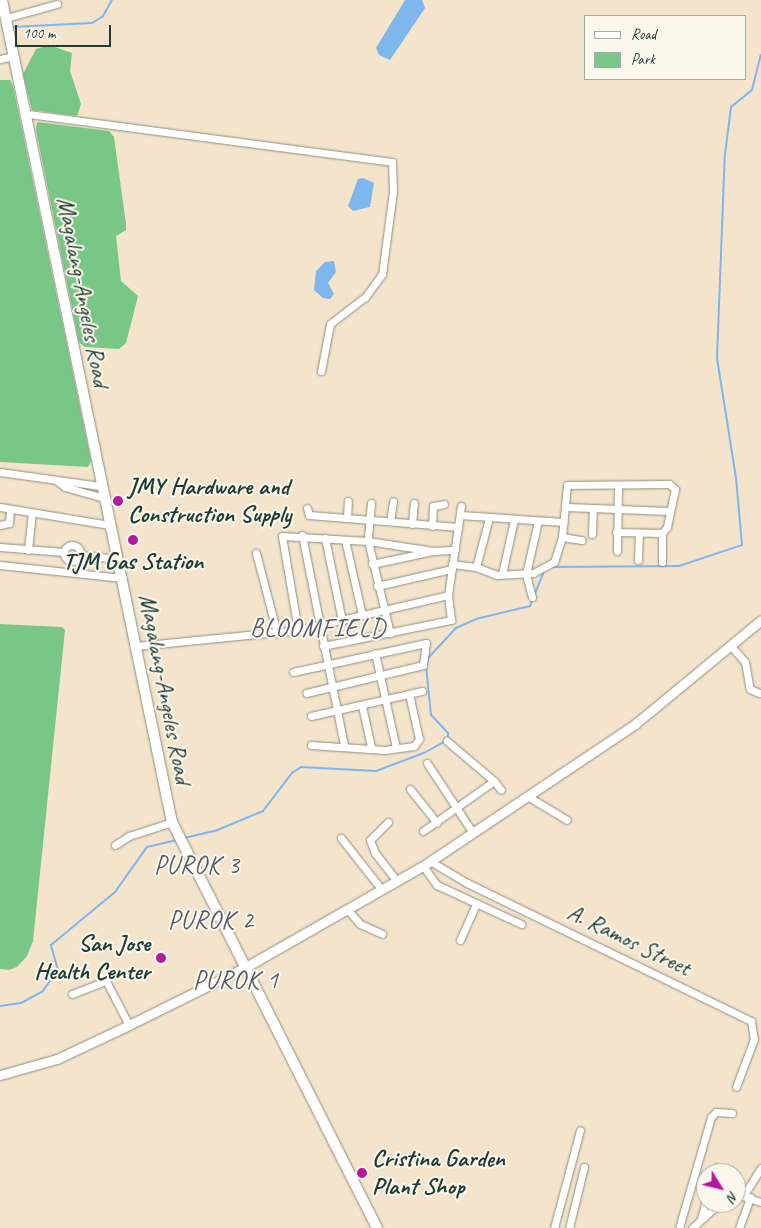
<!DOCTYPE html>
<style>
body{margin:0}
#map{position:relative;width:761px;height:1228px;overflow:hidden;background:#f5e4cc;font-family:Caveat,sans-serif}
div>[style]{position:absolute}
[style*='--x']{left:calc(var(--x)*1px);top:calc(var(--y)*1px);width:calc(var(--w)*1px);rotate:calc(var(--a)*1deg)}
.green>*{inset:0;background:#79c787}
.water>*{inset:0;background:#7eb6ee}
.stream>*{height:2px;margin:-1px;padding:0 1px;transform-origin:1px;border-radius:1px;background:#7eb6ee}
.roads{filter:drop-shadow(0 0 1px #8a9080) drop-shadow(0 0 1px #8a9080)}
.minor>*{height:7px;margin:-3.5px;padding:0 3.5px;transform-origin:3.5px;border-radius:3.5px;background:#fff}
.minor>.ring{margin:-3.5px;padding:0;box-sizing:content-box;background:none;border:7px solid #fff;border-radius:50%}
.tertiary>*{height:9px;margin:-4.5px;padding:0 4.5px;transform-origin:4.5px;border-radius:4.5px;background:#fff}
.secondary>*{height:10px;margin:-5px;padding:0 5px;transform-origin:5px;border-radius:5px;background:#fff}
.dots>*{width:14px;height:14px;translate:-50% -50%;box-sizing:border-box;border:2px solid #fbf7ec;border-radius:50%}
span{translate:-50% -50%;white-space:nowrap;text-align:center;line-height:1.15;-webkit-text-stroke:4px #fbf7ec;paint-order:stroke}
.street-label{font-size:24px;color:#1f3d34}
.poi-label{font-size:24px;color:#1f3d34;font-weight:700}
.left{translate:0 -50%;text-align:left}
.right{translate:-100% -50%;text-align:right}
.neighbourhood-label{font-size:25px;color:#545b6d;letter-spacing:1px}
.legend{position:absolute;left:584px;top:15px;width:162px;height:65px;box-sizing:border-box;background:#fbf7ec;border:1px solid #a3ada2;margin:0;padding:6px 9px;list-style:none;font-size:15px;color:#1f3d34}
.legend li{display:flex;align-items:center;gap:10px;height:25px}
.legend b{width:25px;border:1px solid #a3ada2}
.north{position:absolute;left:696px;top:1163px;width:50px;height:50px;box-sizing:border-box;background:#fbf7ec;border:1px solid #a3ada2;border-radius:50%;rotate:126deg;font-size:14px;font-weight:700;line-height:20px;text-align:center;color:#1f3d34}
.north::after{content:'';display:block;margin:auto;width:18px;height:22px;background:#b5179e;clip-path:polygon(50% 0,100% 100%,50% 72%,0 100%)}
.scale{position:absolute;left:15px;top:25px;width:96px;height:22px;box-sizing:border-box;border:2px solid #1f3d34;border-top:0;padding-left:6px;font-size:15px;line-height:18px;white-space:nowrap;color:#1f3d34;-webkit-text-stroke:4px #fbf7ec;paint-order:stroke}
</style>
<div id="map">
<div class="green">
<i style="clip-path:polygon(49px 45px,72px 53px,70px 71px,81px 104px,77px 116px,32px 110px,23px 74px,36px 49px)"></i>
<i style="clip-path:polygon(0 80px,10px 80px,13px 86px,91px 461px,88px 467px,0 462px)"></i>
<i style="clip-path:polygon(37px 122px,109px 131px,114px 137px,126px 224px,126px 230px,116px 236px,121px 281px,138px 296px,126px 343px,119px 349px,85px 347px,79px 342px,36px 130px)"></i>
<i style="clip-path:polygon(0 624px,62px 627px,65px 630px,33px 941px,27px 956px,17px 967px,9px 970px,0 969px)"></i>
</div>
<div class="water">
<i style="clip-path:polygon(405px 0,422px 0,425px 8px,390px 60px,379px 55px,376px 48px)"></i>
<i style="clip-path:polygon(363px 178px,374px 183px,370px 207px,353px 211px,348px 206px,358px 179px)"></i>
<i style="clip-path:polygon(334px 261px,336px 272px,328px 283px,334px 294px,330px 299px,323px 298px,314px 290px,316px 271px,325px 262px)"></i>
</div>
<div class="stream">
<i style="--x:11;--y:27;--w:81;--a:-2.8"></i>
<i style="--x:92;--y:23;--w:13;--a:-32"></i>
<i style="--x:103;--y:16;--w:18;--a:-61"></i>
<i style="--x:552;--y:567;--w:127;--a:-0.5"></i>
<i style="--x:679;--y:566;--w:66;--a:-18.4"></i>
<i style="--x:742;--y:545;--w:67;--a:-95.1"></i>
<i style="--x:736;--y:478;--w:121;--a:-99"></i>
<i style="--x:717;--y:358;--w:204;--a:-87.8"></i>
<i style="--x:725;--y:154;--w:47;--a:-82.7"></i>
<i style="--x:731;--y:107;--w:27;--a:-39"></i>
<i style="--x:752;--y:90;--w:36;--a:-76"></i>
<i style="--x:448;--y:738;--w:5;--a:-90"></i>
<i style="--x:448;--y:733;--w:25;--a:-133"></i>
<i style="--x:431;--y:715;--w:49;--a:-95.8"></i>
<i style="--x:426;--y:666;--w:9;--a:-72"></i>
<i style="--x:429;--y:657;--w:40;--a:-47"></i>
<i style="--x:456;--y:628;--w:22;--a:-24"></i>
<i style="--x:476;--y:619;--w:56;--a:-13.5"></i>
<i style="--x:530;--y:606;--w:40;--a:-68"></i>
<i style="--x:184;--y:838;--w:32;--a:-13"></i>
<i style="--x:215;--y:831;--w:52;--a:-22.6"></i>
<i style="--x:263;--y:811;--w:48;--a:-52.7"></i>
<i style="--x:292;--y:773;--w:11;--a:-34"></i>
<i style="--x:301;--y:767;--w:75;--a:3.1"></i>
<i style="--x:376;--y:771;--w:51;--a:-20.6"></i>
<i style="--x:424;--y:753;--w:23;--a:-29"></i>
<i style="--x:0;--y:1006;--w:21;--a:-8"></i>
<i style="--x:21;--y:1003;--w:24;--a:-28"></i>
<i style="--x:42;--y:992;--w:27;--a:-54"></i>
<i style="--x:58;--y:970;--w:26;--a:-106"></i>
<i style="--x:51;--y:945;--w:83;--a:-39.6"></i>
<i style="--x:115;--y:892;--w:55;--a:-54.6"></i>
<i style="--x:147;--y:847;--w:31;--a:-13"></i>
</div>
<div class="roads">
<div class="minor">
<i style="--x:6;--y:18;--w:53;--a:-15.4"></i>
<i style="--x:0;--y:59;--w:14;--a:-12"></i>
<i style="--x:28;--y:114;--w:367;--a:7.5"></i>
<i style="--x:392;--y:162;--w:29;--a:88"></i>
<i style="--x:393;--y:191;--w:84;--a:97.5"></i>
<i style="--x:382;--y:274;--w:29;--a:126"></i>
<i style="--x:365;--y:297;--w:44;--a:142.4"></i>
<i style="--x:330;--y:324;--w:48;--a:100.8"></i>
<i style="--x:0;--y:472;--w:101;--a:8"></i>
<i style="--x:57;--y:481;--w:10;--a:37"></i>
<i style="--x:65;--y:487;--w:41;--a:15.8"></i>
<i style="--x:371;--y:503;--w:38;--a:95"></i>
<i style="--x:368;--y:541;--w:95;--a:76.6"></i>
<i style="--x:0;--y:507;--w:111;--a:9.3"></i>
<i style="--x:567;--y:507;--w:102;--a:2.2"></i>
<i style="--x:307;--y:508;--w:7;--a:74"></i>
<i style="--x:309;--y:515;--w:150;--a:4.6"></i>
<i style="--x:460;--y:515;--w:104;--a:3.9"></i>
<i style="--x:347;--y:518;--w:17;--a:-87"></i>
<i style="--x:390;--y:521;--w:20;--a:-81"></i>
<i style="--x:412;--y:524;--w:21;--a:-85"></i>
<i style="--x:0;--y:525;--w:9;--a:-13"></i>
<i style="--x:9;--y:523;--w:14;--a:-86"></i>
<i style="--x:432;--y:526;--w:20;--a:-87"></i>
<i style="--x:433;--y:506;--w:11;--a:-10"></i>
<i style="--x:616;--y:532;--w:46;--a:1.2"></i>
<i style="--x:592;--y:534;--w:26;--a:-88"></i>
<i style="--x:302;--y:535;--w:215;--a:78.7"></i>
<i style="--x:562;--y:537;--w:20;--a:9"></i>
<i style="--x:325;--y:538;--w:85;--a:78.4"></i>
<i style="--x:345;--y:540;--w:77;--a:77.2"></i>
<i class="ring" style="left:64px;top:545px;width:9px;height:9px"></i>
<i style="--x:0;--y:547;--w:64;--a:4.5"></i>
<i style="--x:28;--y:550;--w:37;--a:-84"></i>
<i style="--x:617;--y:551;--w:66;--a:-89.1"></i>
<i style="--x:256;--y:553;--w:83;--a:75.3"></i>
<i style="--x:80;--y:555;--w:38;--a:6"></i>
<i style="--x:638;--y:560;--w:27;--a:-88"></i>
<i style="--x:372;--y:564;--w:62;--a:-12"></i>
<i style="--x:433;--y:551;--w:22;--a:-3"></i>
<i style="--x:452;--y:564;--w:24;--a:7"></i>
<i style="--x:476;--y:567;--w:22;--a:21"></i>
<i style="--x:497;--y:575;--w:36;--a:-3"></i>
<i style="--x:533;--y:573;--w:24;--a:-28"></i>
<i style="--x:554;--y:562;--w:26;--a:-72"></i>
<i style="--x:562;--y:537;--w:52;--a:-84.5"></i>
<i style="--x:567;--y:485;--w:102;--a:-0.6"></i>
<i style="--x:669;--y:484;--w:8;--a:40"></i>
<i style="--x:675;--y:489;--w:39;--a:102"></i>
<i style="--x:667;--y:527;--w:8;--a:130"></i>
<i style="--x:662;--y:533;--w:29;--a:90"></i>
<i style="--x:0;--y:565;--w:123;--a:6.1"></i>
<i style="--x:476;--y:567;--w:51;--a:-75.1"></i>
<i style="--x:502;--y:574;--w:55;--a:-77.5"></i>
<i style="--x:377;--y:586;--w:77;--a:-12.8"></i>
<i style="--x:532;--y:597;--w:24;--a:-105"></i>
<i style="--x:526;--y:574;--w:54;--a:-77.2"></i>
<i style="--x:298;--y:630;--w:95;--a:-99.7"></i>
<i style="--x:282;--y:536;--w:86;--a:3.3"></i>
<i style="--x:368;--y:541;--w:66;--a:8.7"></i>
<i style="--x:136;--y:646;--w:163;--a:-5.6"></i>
<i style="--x:298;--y:630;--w:154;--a:-13.1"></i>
<i style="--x:323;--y:646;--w:131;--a:-11.5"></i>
<i style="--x:451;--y:620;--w:25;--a:-97"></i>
<i style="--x:448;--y:595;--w:90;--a:-81.7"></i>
<i style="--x:731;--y:646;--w:21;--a:49"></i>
<i style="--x:745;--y:662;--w:27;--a:80"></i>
<i style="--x:750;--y:689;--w:10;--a:24"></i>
<i style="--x:375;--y:653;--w:97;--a:77.5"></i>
<i style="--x:293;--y:672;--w:136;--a:-12.3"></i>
<i style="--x:426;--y:643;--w:22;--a:98"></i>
<i style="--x:423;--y:665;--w:120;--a:166.5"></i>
<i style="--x:362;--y:706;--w:42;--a:77.6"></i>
<i style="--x:311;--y:716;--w:114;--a:-12.7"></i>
<i style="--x:311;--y:745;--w:74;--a:3.9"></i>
<i style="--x:385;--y:750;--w:29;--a:-8"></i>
<i style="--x:414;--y:746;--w:9;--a:-54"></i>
<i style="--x:419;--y:739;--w:46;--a:-102.5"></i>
<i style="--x:427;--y:763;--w:84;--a:56.7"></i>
<i style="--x:494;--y:781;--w:11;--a:52"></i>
<i style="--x:410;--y:789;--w:43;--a:51.5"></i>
<i style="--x:529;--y:797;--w:44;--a:31.2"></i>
<i style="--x:388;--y:822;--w:25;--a:135"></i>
<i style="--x:370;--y:840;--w:14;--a:69"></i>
<i style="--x:375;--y:853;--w:36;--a:52"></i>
<i style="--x:423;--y:831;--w:87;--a:-35.2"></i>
<i style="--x:494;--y:781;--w:62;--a:-139.6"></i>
<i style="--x:341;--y:838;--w:66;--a:51.7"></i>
<i style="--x:115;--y:845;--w:17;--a:-33"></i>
<i style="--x:129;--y:836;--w:45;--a:-18"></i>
<i style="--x:430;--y:861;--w:43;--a:30.7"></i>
<i style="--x:467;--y:883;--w:316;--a:25.9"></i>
<i style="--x:751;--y:1021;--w:18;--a:81"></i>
<i style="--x:754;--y:1039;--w:51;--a:110.6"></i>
<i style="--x:423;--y:866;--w:24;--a:54"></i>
<i style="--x:437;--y:885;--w:93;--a:24.9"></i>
<i style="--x:347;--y:909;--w:20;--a:49"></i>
<i style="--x:360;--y:924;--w:24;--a:24"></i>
<i style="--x:460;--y:940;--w:39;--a:-66"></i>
<i style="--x:72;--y:994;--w:36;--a:-21"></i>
<i style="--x:106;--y:981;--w:50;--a:62.4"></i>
<i style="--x:715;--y:1173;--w:6;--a:-72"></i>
<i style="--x:736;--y:1194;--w:26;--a:18"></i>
<i style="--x:744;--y:1195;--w:32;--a:-58"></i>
<i style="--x:701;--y:1218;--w:18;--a:-74"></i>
<i style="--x:554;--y:1228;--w:101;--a:-75.1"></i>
<i style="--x:569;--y:1228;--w:63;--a:-76.2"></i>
<i style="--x:679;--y:1228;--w:116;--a:-73.9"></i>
<i style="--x:711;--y:1117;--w:7;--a:-45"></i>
<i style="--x:716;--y:1112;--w:16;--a:4"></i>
<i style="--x:692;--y:1228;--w:38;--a:-42"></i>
<i style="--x:739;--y:1228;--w:33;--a:-70"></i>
</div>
<div class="tertiary">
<i style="--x:0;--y:1075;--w:59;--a:-15.7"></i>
<i style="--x:57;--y:1059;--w:80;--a:-25.3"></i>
<i style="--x:129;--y:1025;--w:128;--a:-26.4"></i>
<i style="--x:244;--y:968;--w:206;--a:-29.7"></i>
<i style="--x:423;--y:866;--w:255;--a:-33.8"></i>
<i style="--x:635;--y:724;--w:163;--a:-39.5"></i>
</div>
<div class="secondary">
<i style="--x:2;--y:0;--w:839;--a:78.32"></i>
<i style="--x:172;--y:822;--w:455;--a:63.2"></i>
</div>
</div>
<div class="dots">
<i style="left:118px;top:501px;background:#b5179e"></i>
<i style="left:133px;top:540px;background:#b5179e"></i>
<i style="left:161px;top:958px;background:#b5179e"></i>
<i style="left:362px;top:1173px;background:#b5179e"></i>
</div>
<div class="street-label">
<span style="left:83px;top:292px;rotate:79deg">Magalang-Angeles Road</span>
<span style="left:165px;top:689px;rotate:79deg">Magalang-Angeles Road</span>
<span style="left:629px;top:940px;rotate:26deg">A. Ramos Street</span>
</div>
<div class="poi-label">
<span class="left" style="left:128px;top:501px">JMY Hardware and<br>Construction Supply</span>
<span style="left:133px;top:562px">TJM Gas Station</span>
<span class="right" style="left:150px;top:958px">San Jose<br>Health Center</span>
<span class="left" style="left:372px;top:1173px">Cristina Garden<br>Plant Shop</span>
</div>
<div class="neighbourhood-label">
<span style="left:318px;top:628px">BLOOMFIELD</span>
<span style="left:197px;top:865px">PUROK 3</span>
<span style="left:211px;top:920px">PUROK 2</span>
<span style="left:236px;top:980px">PUROK 1</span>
</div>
<ul class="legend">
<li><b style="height:6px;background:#fff"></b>Road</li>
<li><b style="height:14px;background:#79c787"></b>Park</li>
</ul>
<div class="north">N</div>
<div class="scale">100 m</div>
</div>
